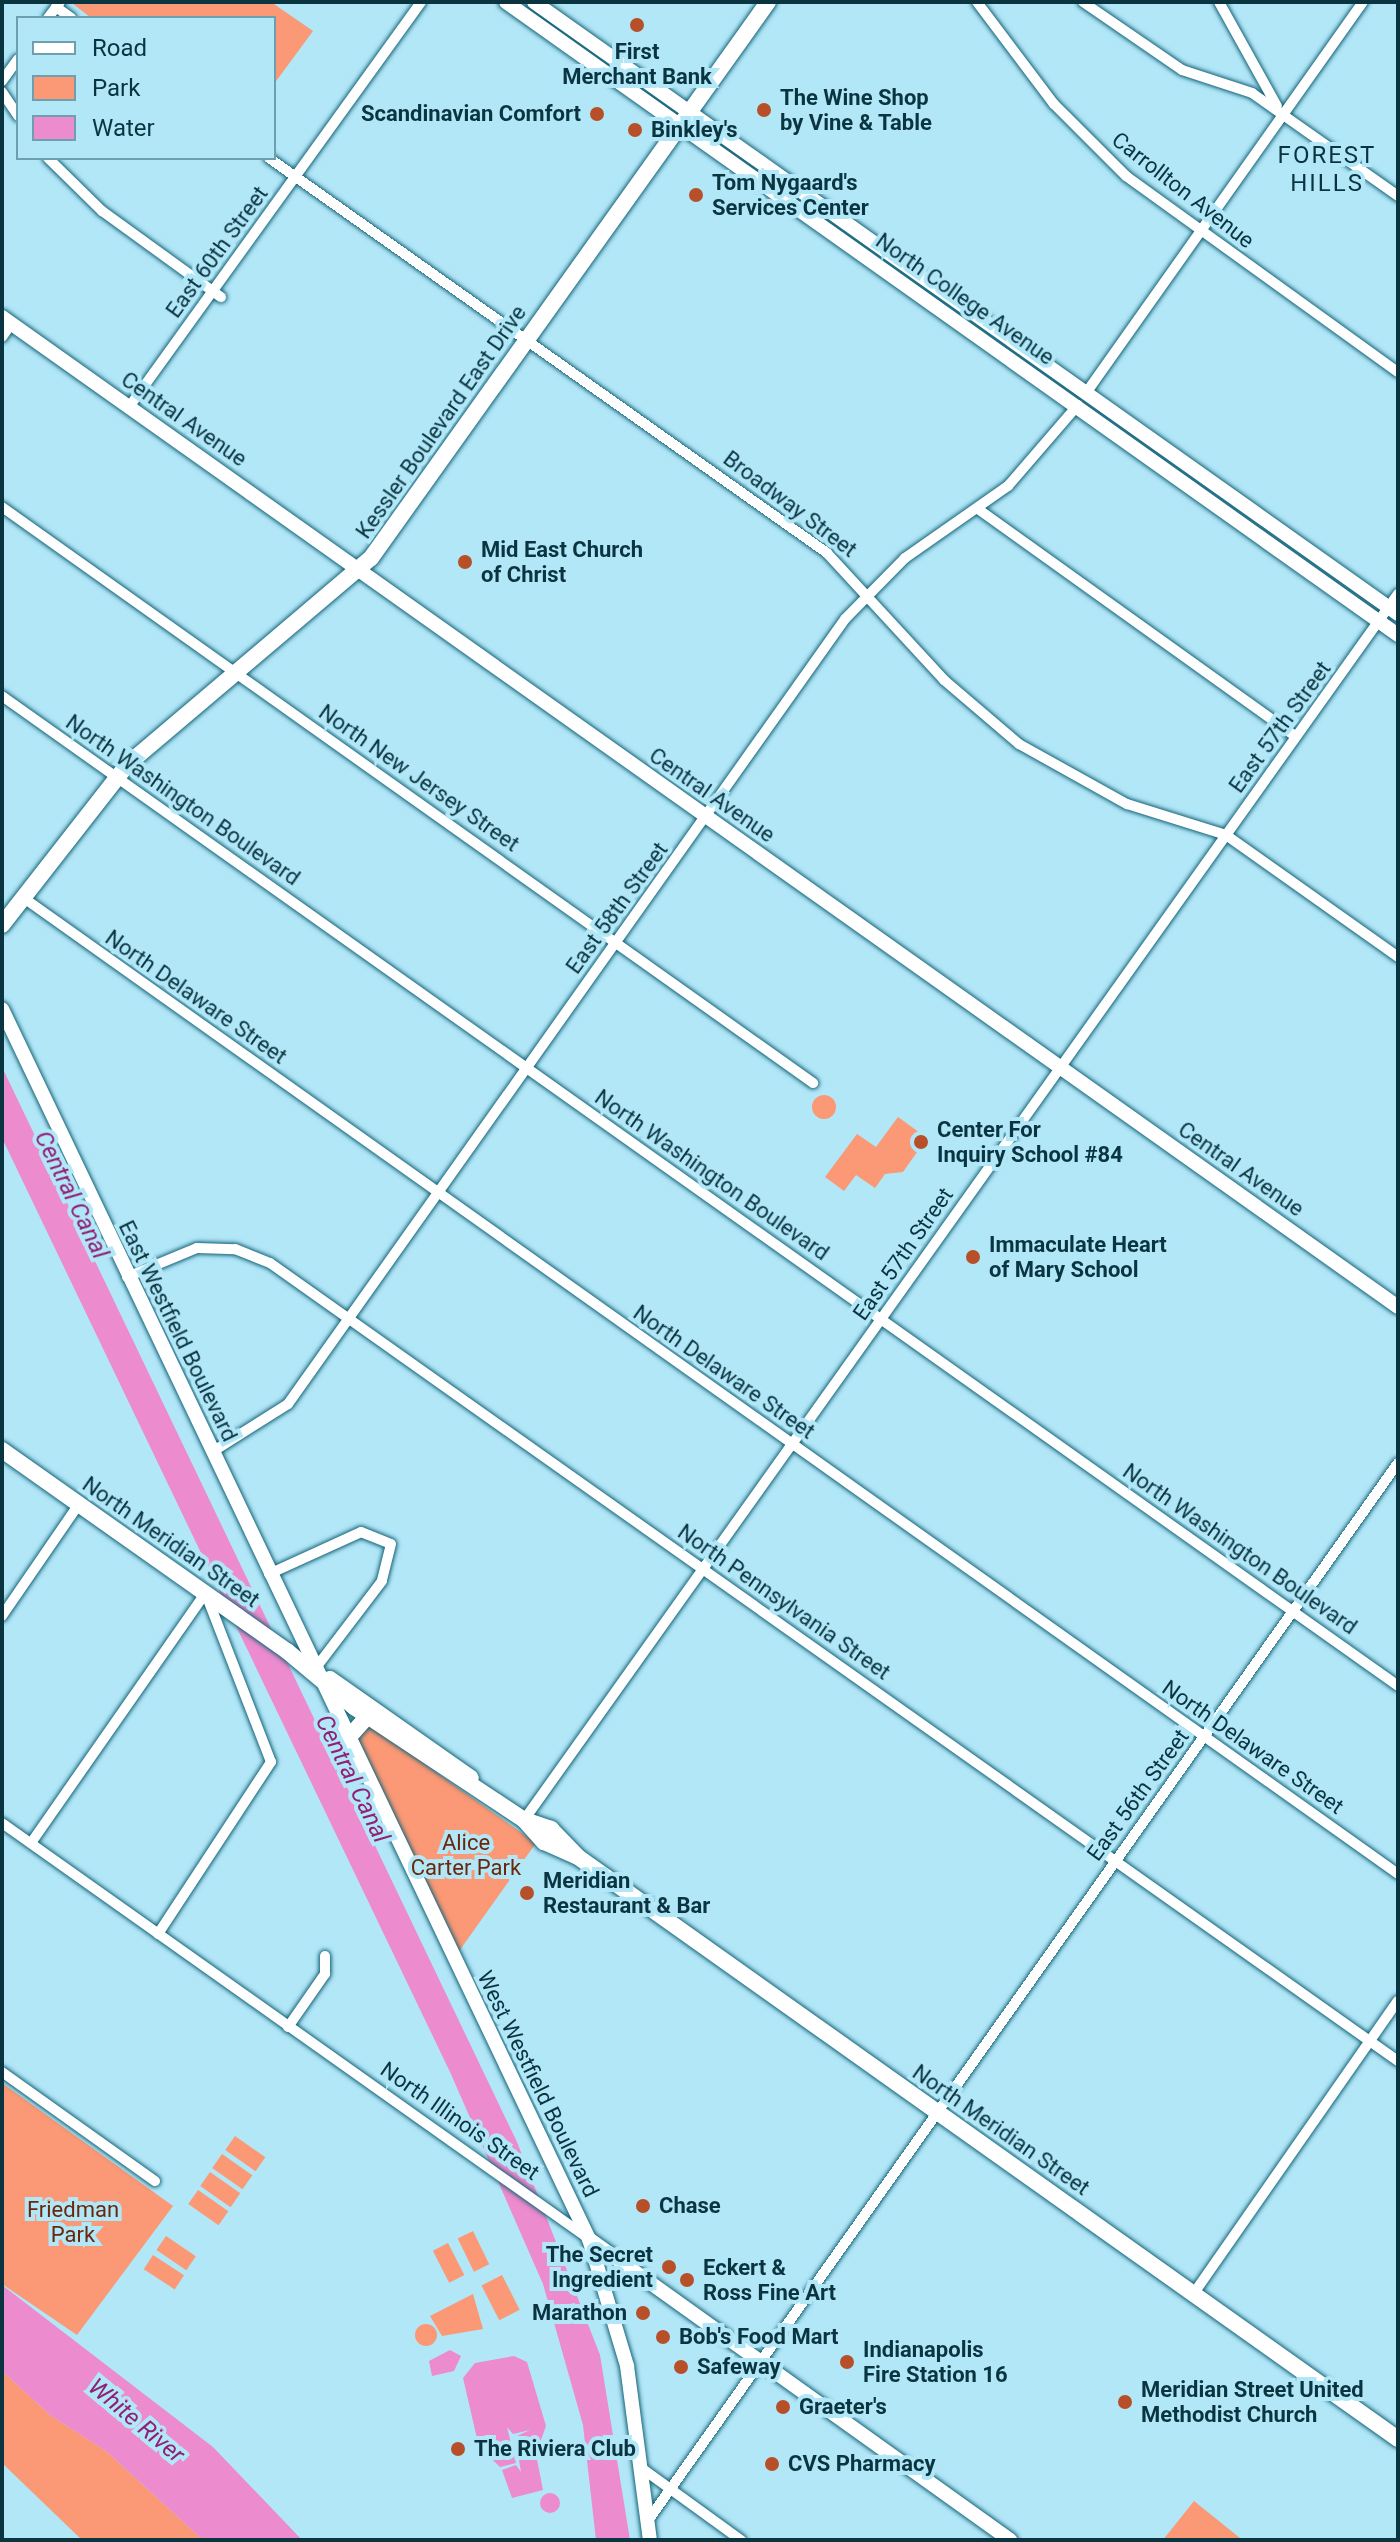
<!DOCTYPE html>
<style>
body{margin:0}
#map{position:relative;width:1400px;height:2542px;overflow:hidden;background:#b2e7f8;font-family:Roboto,sans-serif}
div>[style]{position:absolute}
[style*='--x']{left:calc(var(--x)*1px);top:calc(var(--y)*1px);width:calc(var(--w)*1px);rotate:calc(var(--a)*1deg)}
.green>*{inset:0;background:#fb9875;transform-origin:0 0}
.round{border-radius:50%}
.water>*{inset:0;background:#ec8bcd}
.roads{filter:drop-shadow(0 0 2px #146479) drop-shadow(0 0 2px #146479)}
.street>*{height:10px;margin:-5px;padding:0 5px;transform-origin:5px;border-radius:5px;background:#fff}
.secondary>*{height:14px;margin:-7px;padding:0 7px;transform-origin:7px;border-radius:7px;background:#fff}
.primary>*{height:16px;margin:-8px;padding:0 8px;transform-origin:8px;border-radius:8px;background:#fff}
.dots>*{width:22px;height:22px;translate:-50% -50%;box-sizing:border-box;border:4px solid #b2e7f8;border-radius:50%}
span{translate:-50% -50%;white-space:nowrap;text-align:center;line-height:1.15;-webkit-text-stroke:8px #b2e7f8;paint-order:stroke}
.poi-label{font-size:22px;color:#093440;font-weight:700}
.left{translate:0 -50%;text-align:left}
.right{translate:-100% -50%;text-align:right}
.street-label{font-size:22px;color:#093440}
.park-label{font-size:22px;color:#6b270c}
.neighbourhood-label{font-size:24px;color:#093440;letter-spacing:2px}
.water-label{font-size:24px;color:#901f75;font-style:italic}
.frame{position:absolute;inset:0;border:4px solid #093440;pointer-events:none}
.legend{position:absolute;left:16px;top:16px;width:260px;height:144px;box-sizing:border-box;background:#b2e7f8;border:2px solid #6e9fae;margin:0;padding:10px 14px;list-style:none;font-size:24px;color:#093440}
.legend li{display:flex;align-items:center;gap:16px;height:40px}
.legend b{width:40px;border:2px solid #6e9fae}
</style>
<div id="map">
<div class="green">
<i style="clip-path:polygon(271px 2px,313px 31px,274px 84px,274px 18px,91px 18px,72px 3px)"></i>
<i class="round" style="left:812px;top:1095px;width:24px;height:24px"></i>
<i style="clip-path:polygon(898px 1117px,927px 1138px,903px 1172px,885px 1174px,875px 1188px,856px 1175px,844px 1191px,825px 1177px,857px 1134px,876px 1147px)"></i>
<i style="clip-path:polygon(368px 1724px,536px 1843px,457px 1954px,357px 1739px)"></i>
<i style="clip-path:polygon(2px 2083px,173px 2206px,77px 2335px,2px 2284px)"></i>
<i style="left:235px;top:2136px;width:37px;height:17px;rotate:35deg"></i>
<i style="left:222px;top:2154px;width:37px;height:17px;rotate:35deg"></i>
<i style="left:210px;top:2172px;width:37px;height:17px;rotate:35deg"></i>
<i style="left:198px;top:2190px;width:37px;height:17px;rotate:35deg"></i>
<i style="left:473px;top:2231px;width:37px;height:17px;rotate:64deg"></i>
<i style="left:166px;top:2236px;width:36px;height:17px;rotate:34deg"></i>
<i style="left:448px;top:2243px;width:36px;height:17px;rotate:63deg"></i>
<i style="left:153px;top:2255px;width:37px;height:17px;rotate:33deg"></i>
<i style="left:502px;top:2275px;width:39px;height:23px;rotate:63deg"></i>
<i style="clip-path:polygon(473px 2294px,483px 2329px,442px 2336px,430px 2316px)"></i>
<i class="round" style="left:415px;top:2324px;width:22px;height:22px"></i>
<i style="clip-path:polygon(2px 2371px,50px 2415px,106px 2451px,203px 2540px,82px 2540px,2px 2463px)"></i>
<i style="clip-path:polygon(1194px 2501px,1240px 2538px,1238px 2540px,1163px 2540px)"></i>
</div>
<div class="water">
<i style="clip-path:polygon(2px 1067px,517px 2142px,600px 2355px,630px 2540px,596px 2540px,583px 2425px,543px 2284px,450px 2072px,2px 1138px)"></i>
<i style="clip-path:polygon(2px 2285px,213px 2447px,302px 2540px,203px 2540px,106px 2451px,50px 2415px,2px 2371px)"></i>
<i style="clip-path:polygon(450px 2350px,461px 2356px,454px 2371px,432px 2376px,429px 2361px)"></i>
<i style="clip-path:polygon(514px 2356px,527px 2362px,546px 2426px,536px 2454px,543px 2490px,512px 2498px,502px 2470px,516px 2465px,521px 2472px,515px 2437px,530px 2430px,513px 2434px,507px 2427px,516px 2463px,500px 2467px,479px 2447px,463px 2378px,475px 2363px)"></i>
<i class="round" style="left:540px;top:2493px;width:20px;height:20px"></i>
</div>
<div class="roads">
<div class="street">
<i style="--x:977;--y:2;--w:128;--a:53"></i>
<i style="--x:1054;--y:104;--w:102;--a:45"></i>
<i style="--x:1126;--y:176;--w:335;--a:35.8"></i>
<i style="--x:1083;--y:2;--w:120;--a:34.5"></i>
<i style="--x:1182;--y:70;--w:74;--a:18.2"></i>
<i style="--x:1252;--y:93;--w:179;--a:35.2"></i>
<i style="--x:1219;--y:2;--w:119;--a:60.9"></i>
<i style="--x:56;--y:7;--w:19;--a:36"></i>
<i style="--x:48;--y:18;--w:20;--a:-53"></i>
<i style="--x:2;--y:81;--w:27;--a:-54"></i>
<i style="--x:2;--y:92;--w:29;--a:56"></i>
<i style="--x:48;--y:158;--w:76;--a:44.5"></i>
<i style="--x:102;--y:211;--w:147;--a:35.9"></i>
<i style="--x:269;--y:158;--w:684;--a:35.29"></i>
<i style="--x:827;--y:553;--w:173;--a:47.3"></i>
<i style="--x:944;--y:680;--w:99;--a:40.5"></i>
<i style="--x:1019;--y:744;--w:124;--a:29.1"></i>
<i style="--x:1127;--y:804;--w:104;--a:17.4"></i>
<i style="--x:1226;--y:835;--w:211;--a:35.3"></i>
<i style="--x:2;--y:337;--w:16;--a:-55"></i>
<i style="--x:1086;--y:393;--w:479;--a:-54.7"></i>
<i style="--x:129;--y:407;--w:499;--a:-54.2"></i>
<i style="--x:2;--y:507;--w:995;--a:35.38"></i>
<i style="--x:978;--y:509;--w:391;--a:35.6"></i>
<i style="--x:2;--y:696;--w:1711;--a:35.34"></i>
<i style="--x:28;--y:901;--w:1680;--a:35.38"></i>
<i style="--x:127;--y:1277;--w:76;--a:-22.5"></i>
<i style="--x:197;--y:1248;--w:38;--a:2"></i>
<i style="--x:235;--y:1249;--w:38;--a:22"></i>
<i style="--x:270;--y:1263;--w:1382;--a:35.28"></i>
<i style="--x:212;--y:1452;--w:90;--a:-32.3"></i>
<i style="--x:288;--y:1404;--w:963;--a:-54.64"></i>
<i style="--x:845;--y:619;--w:86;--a:-45.5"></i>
<i style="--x:905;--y:558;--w:126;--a:-35"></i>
<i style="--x:1008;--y:486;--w:107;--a:-49.2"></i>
<i style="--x:269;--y:1574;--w:101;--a:-24.5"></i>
<i style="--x:361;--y:1532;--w:32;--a:22"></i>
<i style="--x:391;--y:1544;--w:38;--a:104"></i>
<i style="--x:382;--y:1581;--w:111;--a:127.3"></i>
<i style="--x:2;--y:1616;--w:136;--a:-55.5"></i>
<i style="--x:524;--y:1820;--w:1506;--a:-54.52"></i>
<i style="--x:2;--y:1823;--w:718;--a:35.31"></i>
<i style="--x:31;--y:1843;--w:306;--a:-55.1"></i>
<i style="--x:158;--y:1934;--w:206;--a:-56.7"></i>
<i style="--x:271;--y:1762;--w:180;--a:-111.2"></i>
<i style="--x:288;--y:2027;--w:65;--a:-55.1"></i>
<i style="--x:325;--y:1974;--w:18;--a:-90"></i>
<i style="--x:2;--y:2072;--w:188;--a:35.5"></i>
<i style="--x:1194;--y:2293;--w:356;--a:-55.1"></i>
<i style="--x:640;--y:2467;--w:125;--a:35.9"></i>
<i style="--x:647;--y:2522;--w:1298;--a:-54.66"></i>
</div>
<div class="secondary">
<i style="--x:506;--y:2;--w:1094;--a:35.36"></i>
<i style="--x:534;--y:2;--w:1059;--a:35.31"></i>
<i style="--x:2;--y:317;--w:1711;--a:35.34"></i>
<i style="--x:2;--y:1009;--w:1363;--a:64.49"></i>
<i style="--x:589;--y:2239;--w:133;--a:73.3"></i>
<i style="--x:627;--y:2366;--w:176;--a:82.5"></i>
<i style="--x:589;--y:2239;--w:518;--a:35.56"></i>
</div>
<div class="primary">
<i style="--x:2;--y:925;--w:204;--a:-52"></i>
<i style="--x:128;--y:764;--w:319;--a:-40.3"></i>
<i style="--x:371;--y:558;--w:683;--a:-54.47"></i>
<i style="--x:2;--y:1450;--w:349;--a:35.2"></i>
<i style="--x:287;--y:1651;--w:87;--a:39.9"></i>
<i style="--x:354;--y:1707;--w:204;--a:33.6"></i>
<i style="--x:524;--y:1820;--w:30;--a:48"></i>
<i style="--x:544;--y:1842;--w:37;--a:24"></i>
<i style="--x:578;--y:1857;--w:1006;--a:35.37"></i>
<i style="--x:330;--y:1679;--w:172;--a:35.1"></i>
<i style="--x:349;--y:1737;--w:28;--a:-48"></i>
<i style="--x:525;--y:1820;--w:28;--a:19"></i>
<i style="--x:551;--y:1829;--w:37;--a:46"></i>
</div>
</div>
<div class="dots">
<i style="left:637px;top:25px;background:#b75029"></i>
<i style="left:764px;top:110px;background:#b75029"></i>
<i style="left:597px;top:114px;background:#b75029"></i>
<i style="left:635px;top:130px;background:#b75029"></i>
<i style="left:696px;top:195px;background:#b75029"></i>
<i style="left:465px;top:562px;background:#b75029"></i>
<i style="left:921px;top:1142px;background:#b75029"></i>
<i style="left:973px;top:1257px;background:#b75029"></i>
<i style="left:527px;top:1893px;background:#b75029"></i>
<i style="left:643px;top:2206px;background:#b75029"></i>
<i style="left:669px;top:2267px;background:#b75029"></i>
<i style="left:687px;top:2280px;background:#b75029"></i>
<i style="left:643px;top:2313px;background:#b75029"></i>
<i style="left:663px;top:2337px;background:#b75029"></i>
<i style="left:847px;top:2362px;background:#b75029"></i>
<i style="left:681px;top:2367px;background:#b75029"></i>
<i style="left:1125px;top:2402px;background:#b75029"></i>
<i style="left:783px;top:2407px;background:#b75029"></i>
<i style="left:458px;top:2449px;background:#b75029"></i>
<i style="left:772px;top:2464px;background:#b75029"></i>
</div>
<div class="poi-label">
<span style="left:637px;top:64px">First<br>Merchant Bank</span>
<span class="left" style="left:780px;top:110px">The Wine Shop<br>by Vine &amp; Table</span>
<span class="right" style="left:581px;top:114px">Scandinavian Comfort</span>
<span class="left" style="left:651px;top:130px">Binkley's</span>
<span class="left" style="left:712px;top:195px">Tom Nygaard's<br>Services Center</span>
<span class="left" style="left:481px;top:562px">Mid East Church<br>of Christ</span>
<span class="left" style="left:937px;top:1142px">Center For<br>Inquiry School #84</span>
<span class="left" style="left:989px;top:1257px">Immaculate Heart<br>of Mary School</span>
<span class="left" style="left:543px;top:1893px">Meridian<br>Restaurant &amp; Bar</span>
<span class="left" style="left:659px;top:2206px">Chase</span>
<span class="right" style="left:653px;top:2267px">The Secret<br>Ingredient</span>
<span class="left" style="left:703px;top:2280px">Eckert &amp;<br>Ross Fine Art</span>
<span class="right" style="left:627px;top:2313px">Marathon</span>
<span class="left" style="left:679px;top:2337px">Bob's Food Mart</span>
<span class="left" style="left:863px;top:2362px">Indianapolis<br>Fire Station 16</span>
<span class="left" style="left:697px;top:2367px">Safeway</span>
<span class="left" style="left:1141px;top:2402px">Meridian Street United<br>Methodist Church</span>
<span class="left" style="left:799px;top:2407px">Graeter's</span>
<span class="left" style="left:474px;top:2449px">The Riviera Club</span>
<span class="left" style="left:788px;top:2464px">CVS Pharmacy</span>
</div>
<div class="street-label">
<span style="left:1183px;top:190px;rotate:38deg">Carrollton Avenue</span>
<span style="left:217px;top:252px;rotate:-54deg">East 60th Street</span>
<span style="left:965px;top:299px;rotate:35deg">North College Avenue</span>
<span style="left:184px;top:419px;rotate:35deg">Central Avenue</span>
<span style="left:441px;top:422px;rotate:-55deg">Kessler Boulevard East Drive</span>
<span style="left:790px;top:504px;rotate:37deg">Broadway Street</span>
<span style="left:1280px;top:727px;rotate:-54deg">East 57th Street</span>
<span style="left:419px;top:778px;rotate:35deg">North New Jersey Street</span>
<span style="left:712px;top:795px;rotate:35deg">Central Avenue</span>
<span style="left:183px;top:800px;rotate:35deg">North Washington Boulevard</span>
<span style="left:617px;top:908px;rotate:-54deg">East 58th Street</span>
<span style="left:196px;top:997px;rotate:35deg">North Delaware Street</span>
<span style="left:1241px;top:1169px;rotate:35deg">Central Avenue</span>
<span style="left:712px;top:1175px;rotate:35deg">North Washington Boulevard</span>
<span style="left:903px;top:1254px;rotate:-55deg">East 57th Street</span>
<span style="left:178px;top:1331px;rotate:64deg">East Westfield Boulevard</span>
<span style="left:724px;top:1372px;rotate:35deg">North Delaware Street</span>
<span style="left:171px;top:1542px;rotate:35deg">North Meridian Street</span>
<span style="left:1240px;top:1549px;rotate:35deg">North Washington Boulevard</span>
<span style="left:784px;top:1602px;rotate:35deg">North Pennsylvania Street</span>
<span style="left:1253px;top:1747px;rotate:35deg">North Delaware Street</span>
<span style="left:1138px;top:1795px;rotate:-54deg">East 56th Street</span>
<span style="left:538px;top:2084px;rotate:64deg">West Westfield Boulevard</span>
<span style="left:460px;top:2121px;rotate:35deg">North Illinois Street</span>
<span style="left:1001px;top:2130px;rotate:35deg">North Meridian Street</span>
</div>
<div class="park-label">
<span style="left:466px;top:1855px">Alice<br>Carter Park</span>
<span style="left:73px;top:2222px">Friedman<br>Park</span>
</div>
<div class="neighbourhood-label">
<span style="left:1327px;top:170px">FOREST<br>HILLS</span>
</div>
<div class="water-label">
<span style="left:71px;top:1195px;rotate:64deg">Central Canal</span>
<span style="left:352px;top:1779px;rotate:64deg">Central Canal</span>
<span style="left:136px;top:2421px;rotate:40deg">White River</span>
</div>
<div class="frame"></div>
<ul class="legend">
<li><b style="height:10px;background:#fff"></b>Road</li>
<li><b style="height:22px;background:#fb9875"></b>Park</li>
<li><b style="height:22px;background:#ec8bcd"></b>Water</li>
</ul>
</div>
